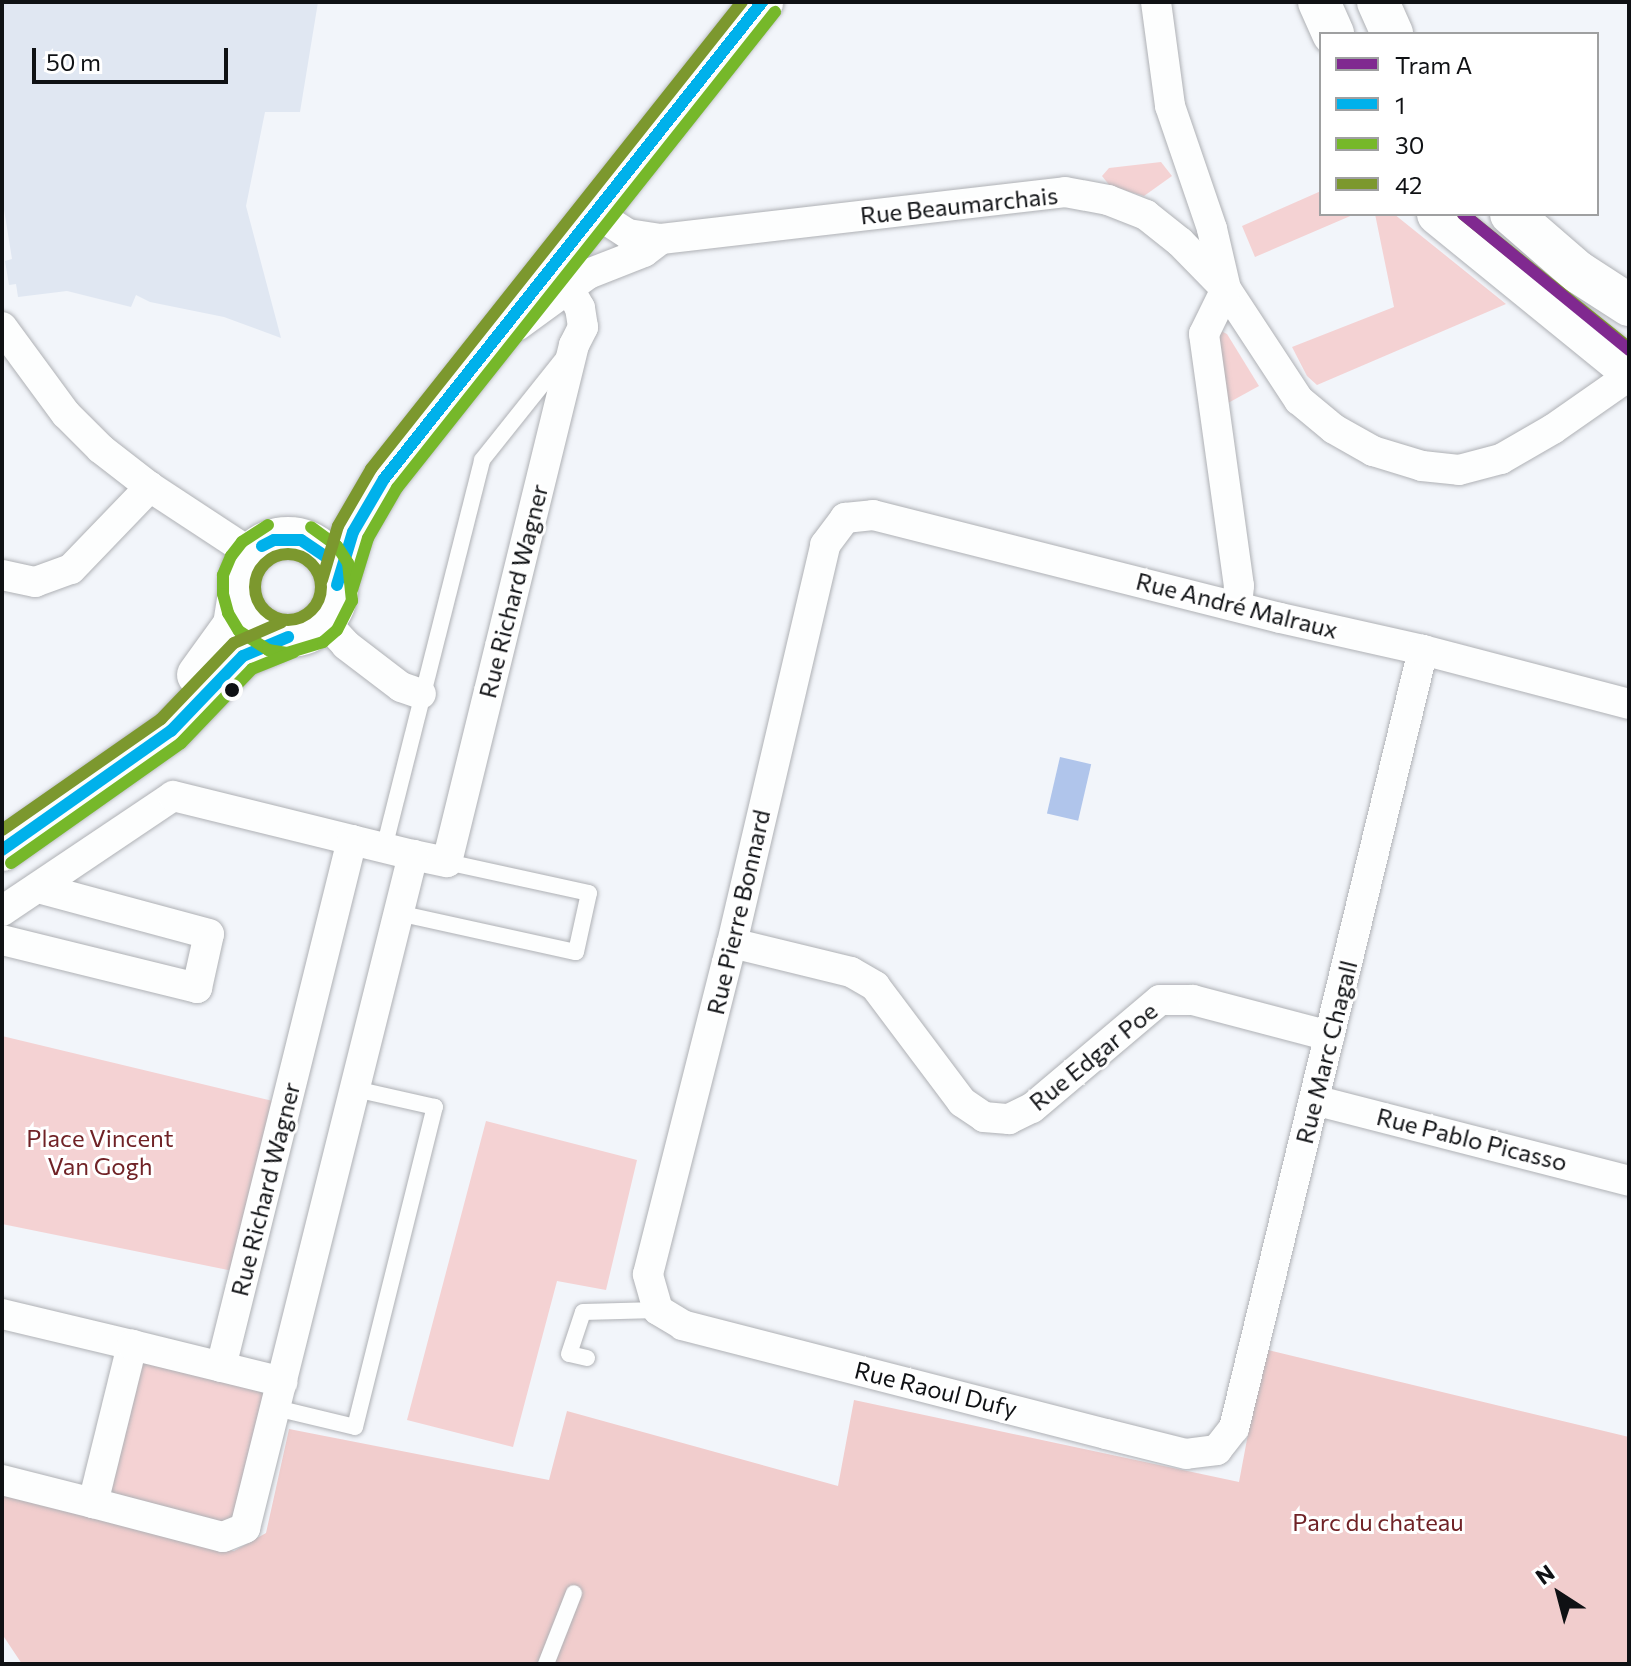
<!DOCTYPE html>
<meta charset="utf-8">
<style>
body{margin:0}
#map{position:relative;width:1631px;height:1666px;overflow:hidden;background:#f2f5fa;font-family:Commissioner,sans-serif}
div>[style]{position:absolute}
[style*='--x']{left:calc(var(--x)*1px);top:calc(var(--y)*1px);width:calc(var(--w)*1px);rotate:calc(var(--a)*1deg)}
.built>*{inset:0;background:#e0e7f2}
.green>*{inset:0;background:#f4d2d3}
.forest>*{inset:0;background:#f1cdcd}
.water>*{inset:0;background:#b0c5eb;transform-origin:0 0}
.roads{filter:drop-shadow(0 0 2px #afb1b5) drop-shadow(0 0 2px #afb1b5)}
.lane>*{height:16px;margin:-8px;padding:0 8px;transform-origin:8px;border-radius:8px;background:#fdfefe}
.street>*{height:30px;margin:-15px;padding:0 15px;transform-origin:15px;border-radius:15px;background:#fdfefe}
.secondary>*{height:42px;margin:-21px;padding:0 21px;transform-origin:21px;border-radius:21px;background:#fdfefe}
.secondary>.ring{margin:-21px;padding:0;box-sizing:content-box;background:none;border:42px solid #fdfefe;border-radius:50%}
.bus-1>*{height:12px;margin:-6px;padding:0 6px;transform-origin:6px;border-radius:6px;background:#00b1eb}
.bus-2>*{height:12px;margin:-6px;padding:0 6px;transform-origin:6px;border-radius:6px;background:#76b82a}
.bus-3>*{height:12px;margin:-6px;padding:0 6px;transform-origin:6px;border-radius:6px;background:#7c982e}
.bus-3>.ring{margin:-6px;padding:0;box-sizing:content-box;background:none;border:12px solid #7c982e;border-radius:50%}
.tram-1>*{height:12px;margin:-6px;padding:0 6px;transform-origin:6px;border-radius:6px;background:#802990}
.dots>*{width:22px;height:22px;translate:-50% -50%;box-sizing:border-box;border:4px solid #fff;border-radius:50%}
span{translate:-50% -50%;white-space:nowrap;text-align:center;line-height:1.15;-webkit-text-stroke:6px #fff;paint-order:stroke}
.street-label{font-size:24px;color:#0f1114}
.park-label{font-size:24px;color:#702226}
.frame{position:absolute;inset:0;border:4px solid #0f1114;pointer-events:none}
.legend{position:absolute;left:1319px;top:32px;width:280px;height:184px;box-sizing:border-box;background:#fff;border:2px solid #9fa0a1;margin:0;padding:10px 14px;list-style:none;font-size:24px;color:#0f1114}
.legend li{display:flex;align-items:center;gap:16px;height:40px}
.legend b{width:40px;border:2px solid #9fa0a1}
.north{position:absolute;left:1519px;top:1554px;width:80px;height:80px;-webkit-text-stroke:6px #fff;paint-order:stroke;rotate:324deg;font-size:22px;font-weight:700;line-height:32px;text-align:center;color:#0f1114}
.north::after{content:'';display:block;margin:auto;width:28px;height:36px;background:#0f1114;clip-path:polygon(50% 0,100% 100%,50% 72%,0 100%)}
.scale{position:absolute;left:32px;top:48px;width:196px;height:36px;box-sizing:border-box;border:4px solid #0f1114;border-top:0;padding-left:10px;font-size:24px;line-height:28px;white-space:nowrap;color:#0f1114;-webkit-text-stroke:6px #fff;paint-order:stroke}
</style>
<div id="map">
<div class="built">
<i style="clip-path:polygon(2px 2px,318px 2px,300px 112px,265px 112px,246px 206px,281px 338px,224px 317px,150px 302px,136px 295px,131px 307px,67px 291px,18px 297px,16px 284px,9px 285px,5px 261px,12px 259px,2px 197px)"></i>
</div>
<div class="green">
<i style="clip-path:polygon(1161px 162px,1172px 176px,1144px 196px,1110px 186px,1102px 176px,1109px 168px)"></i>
<i style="clip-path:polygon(1321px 191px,1321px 214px,1355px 214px,1255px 257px,1242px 226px)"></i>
<i style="clip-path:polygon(1375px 214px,1394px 214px,1506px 304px,1317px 385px,1307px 376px,1292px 347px,1394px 307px)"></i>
<i style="clip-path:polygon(1221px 331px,1227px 334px,1259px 386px,1228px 403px,1213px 336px)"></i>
<i style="clip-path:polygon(2px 1036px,277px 1102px,233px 1271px,2px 1224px)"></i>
<i style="clip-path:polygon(486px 1121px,637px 1160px,606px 1290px,557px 1281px,513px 1447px,407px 1420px)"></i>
<i style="clip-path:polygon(142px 1362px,283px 1382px,243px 1517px,227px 1526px,113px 1494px,110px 1487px)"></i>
</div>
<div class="forest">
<i style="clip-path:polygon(1264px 1349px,1629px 1437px,1629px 1664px,22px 1664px,2px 1634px,2px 1494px,234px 1551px,266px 1533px,289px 1429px,549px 1480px,567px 1411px,838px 1486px,854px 1400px,1239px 1482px)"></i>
</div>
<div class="water">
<i style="left:1060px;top:757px;width:32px;height:58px;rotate:13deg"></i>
</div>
<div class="roads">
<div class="lane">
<i style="--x:384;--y:848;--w:400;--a:-75.8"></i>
<i style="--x:482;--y:460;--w:133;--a:-51.4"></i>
<i style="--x:398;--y:913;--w:182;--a:12.4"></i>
<i style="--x:576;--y:952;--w:60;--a:-77.6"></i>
<i style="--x:589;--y:893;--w:145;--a:-167.7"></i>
<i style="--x:587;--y:1358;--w:18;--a:-167"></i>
<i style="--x:569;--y:1354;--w:44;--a:-71.6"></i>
<i style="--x:583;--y:1312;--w:75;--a:-1.5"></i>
<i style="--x:276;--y:1408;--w:81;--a:13.5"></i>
<i style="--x:355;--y:1427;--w:330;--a:-76"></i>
<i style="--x:435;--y:1107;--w:82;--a:-167.3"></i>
<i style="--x:546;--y:1664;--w:76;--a:-68.5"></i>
</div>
<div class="street">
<i style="--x:1156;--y:2;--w:105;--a:82.3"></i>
<i style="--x:1170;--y:106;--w:130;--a:71.1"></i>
<i style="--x:1212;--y:229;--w:62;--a:76.9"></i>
<i style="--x:1226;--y:289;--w:133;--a:56.7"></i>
<i style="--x:1299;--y:400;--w:45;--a:39.6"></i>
<i style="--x:1334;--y:429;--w:45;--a:29.4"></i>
<i style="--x:1373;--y:451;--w:51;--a:17"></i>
<i style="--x:1422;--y:466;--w:37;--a:6"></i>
<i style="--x:1459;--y:470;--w:43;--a:-14.7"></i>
<i style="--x:1501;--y:459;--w:60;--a:-30"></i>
<i style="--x:1553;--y:429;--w:93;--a:-34.9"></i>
<i style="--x:594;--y:212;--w:40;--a:32.9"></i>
<i style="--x:628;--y:234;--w:33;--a:9"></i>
<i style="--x:661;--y:239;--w:407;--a:-6.6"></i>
<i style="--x:1065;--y:192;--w:44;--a:10.5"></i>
<i style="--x:1108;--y:200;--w:41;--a:21.5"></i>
<i style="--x:1146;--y:215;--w:43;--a:38.5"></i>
<i style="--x:1180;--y:242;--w:66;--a:45.6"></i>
<i style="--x:1226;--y:289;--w:50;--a:116.1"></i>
<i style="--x:1204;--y:334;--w:254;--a:82.1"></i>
<i style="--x:1239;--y:586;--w:20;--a:96"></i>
<i style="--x:517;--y:326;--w:88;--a:-36.2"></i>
<i style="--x:588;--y:274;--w:60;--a:-21.4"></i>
<i style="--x:644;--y:252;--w:21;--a:-37"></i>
<i style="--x:2;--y:327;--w:108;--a:53.7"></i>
<i style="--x:66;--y:414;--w:49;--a:45"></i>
<i style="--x:101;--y:449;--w:62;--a:37.8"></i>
<i style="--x:150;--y:487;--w:122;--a:33.3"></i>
<i style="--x:2;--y:575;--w:34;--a:12"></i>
<i style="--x:35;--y:582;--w:38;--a:-20"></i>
<i style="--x:71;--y:569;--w:114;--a:-46.1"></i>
<i style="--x:324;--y:621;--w:33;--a:47"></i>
<i style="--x:346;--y:645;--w:69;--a:37.4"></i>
<i style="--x:401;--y:687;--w:21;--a:19"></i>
<i style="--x:1423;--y:650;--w:801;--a:103.65"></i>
<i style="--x:1234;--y:1428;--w:28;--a:128"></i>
<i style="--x:1217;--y:1450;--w:31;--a:173"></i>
<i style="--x:1186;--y:1454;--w:82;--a:-166"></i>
<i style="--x:1106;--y:1434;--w:437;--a:-165.6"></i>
<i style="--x:683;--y:1325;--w:29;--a:-149"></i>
<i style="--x:658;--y:1310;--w:37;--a:-106"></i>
<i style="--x:648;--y:1274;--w:341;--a:-75.8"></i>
<i style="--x:732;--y:943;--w:409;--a:-76.8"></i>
<i style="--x:825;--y:545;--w:34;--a:-53"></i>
<i style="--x:845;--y:518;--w:28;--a:-6"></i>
<i style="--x:873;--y:515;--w:420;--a:14.2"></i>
<i style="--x:1280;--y:618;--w:147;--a:12.6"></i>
<i style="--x:1423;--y:650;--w:213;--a:14.7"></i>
<i style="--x:413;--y:855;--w:35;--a:12"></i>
<i style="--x:447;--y:862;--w:532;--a:-76.2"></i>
<i style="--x:574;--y:345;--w:20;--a:-63"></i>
<i style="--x:583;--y:327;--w:19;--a:-99"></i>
<i style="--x:580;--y:308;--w:22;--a:-120"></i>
<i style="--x:2;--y:911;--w:206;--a:-33.9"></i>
<i style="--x:173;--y:796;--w:184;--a:13.8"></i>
<i style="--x:2;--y:940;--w:201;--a:13.8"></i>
<i style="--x:197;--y:988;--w:55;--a:-77.5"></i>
<i style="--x:209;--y:934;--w:176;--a:-164.9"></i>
<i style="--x:732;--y:943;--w:122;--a:13.7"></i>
<i style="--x:851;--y:972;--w:28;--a:30"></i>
<i style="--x:875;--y:986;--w:145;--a:53.1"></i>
<i style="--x:962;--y:1102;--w:27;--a:34"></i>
<i style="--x:984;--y:1117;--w:25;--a:5"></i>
<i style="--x:1009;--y:1119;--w:25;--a:-26"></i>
<i style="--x:1032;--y:1108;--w:167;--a:-40.2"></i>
<i style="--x:1160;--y:1000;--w:33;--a:0"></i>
<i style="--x:1193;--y:1000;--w:141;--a:14.8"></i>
<i style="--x:1314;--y:1100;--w:325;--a:14.4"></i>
<i style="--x:2;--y:1314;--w:134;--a:13.4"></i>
<i style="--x:2;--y:1480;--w:94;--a:14.2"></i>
<i style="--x:93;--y:1503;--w:163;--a:-76.1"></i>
<i style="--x:132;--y:1345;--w:155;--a:13.8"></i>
<i style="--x:93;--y:1503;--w:134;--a:14.7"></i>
<i style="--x:223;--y:1537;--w:24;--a:-22"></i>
<i style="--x:245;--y:1528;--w:694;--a:-75.98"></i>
<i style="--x:413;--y:855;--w:63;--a:-166.2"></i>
<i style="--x:352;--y:840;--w:543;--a:103.96"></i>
</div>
<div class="secondary">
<i style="--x:1319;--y:2;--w:35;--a:66"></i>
<i style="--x:1378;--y:2;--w:35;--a:66"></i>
<i style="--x:1438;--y:214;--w:246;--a:39.1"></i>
<i style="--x:1511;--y:214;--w:89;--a:40.9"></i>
<i style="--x:1578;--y:272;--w:61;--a:32.9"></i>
<i class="ring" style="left:239px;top:538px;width:56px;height:56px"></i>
<i style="--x:337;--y:585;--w:55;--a:-73.2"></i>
<i style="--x:353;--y:532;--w:61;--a:-59.7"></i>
<i style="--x:384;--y:479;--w:609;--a:-51.6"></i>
<i style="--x:198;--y:675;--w:62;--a:-54.2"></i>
<i style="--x:234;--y:625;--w:33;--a:-81"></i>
<i style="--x:2;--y:850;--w:207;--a:-35.2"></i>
<i style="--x:171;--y:731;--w:104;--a:-46.2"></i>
<i style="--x:243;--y:656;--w:49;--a:-22.9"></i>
</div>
</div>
<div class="bus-1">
<i style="--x:262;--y:546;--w:13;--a:-27"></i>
<i style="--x:274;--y:540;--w:27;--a:0"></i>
<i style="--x:301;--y:540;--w:30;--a:34"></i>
<i style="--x:337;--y:585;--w:55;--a:-73.2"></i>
<i style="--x:353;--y:532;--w:61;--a:-59.7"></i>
<i style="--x:384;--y:479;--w:609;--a:-51.6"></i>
<i style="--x:2;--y:850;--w:207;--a:-35.2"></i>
<i style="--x:171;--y:731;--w:104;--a:-46.2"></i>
<i style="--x:243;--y:656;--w:49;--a:-22.9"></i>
</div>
<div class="bus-2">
<i style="--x:268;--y:525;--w:31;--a:147"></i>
<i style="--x:242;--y:542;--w:18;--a:128"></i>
<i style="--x:231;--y:556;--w:21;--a:113"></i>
<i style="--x:223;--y:575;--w:19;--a:90"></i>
<i style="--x:223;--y:594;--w:20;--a:75"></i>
<i style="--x:228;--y:613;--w:21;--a:59"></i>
<i style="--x:239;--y:631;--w:35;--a:33"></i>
<i style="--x:268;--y:650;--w:19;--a:9"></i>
<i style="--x:287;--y:653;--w:38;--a:-17"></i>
<i style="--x:323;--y:642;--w:18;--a:-41"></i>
<i style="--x:337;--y:630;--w:33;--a:-63"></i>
<i style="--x:352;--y:601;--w:38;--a:-96"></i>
<i style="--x:348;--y:563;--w:20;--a:-123"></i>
<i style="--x:337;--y:546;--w:32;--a:-144"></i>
<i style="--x:352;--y:590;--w:54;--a:-72.9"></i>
<i style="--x:368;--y:538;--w:58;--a:-59.9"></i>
<i style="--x:397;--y:488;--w:608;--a:-51.55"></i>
<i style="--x:11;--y:863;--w:208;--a:-35.2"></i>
<i style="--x:181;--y:743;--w:103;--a:-46.2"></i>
<i style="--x:252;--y:669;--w:45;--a:-22"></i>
</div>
<div class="bus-3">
<i style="--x:1463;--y:214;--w:213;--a:38.9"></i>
<i class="ring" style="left:255px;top:554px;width:54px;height:54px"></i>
<i style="--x:322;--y:580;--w:56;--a:-73.5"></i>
<i style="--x:338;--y:526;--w:66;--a:-59.9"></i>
<i style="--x:371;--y:469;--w:596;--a:-51.54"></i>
<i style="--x:2;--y:830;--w:194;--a:-34.9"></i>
<i style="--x:161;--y:719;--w:105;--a:-46.2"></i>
<i style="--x:234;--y:643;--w:52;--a:-23.6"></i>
</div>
<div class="tram-1">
<i style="--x:1463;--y:214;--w:215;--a:39.3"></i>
</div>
<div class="dots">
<i style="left:232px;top:690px;background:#0f1114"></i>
</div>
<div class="street-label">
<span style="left:959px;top:205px;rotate:-6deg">Rue Beaumarchais</span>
<span style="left:513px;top:591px;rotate:-76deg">Rue Richard Wagner</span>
<span style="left:1237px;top:605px;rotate:14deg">Rue André Malraux</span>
<span style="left:738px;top:912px;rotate:-77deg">Rue Pierre Bonnard</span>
<span style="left:1326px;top:1052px;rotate:-76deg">Rue Marc Chagall</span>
<span style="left:1093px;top:1056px;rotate:-39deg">Rue Edgar Poe</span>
<span style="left:1472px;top:1139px;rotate:14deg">Rue Pablo Picasso</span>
<span style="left:265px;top:1189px;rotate:-76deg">Rue Richard Wagner</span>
<span style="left:936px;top:1389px;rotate:14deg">Rue Raoul Dufy</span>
</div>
<div class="park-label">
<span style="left:100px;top:1152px">Place Vincent<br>Van Gogh</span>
<span style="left:1378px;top:1522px">Parc du chateau</span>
</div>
<div class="frame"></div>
<ul class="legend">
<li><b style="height:10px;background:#802990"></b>Tram A</li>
<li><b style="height:10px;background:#00b1eb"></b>1</li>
<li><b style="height:10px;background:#76b82a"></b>30</li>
<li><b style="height:10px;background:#7c982e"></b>42</li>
</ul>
<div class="north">N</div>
<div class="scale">50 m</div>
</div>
